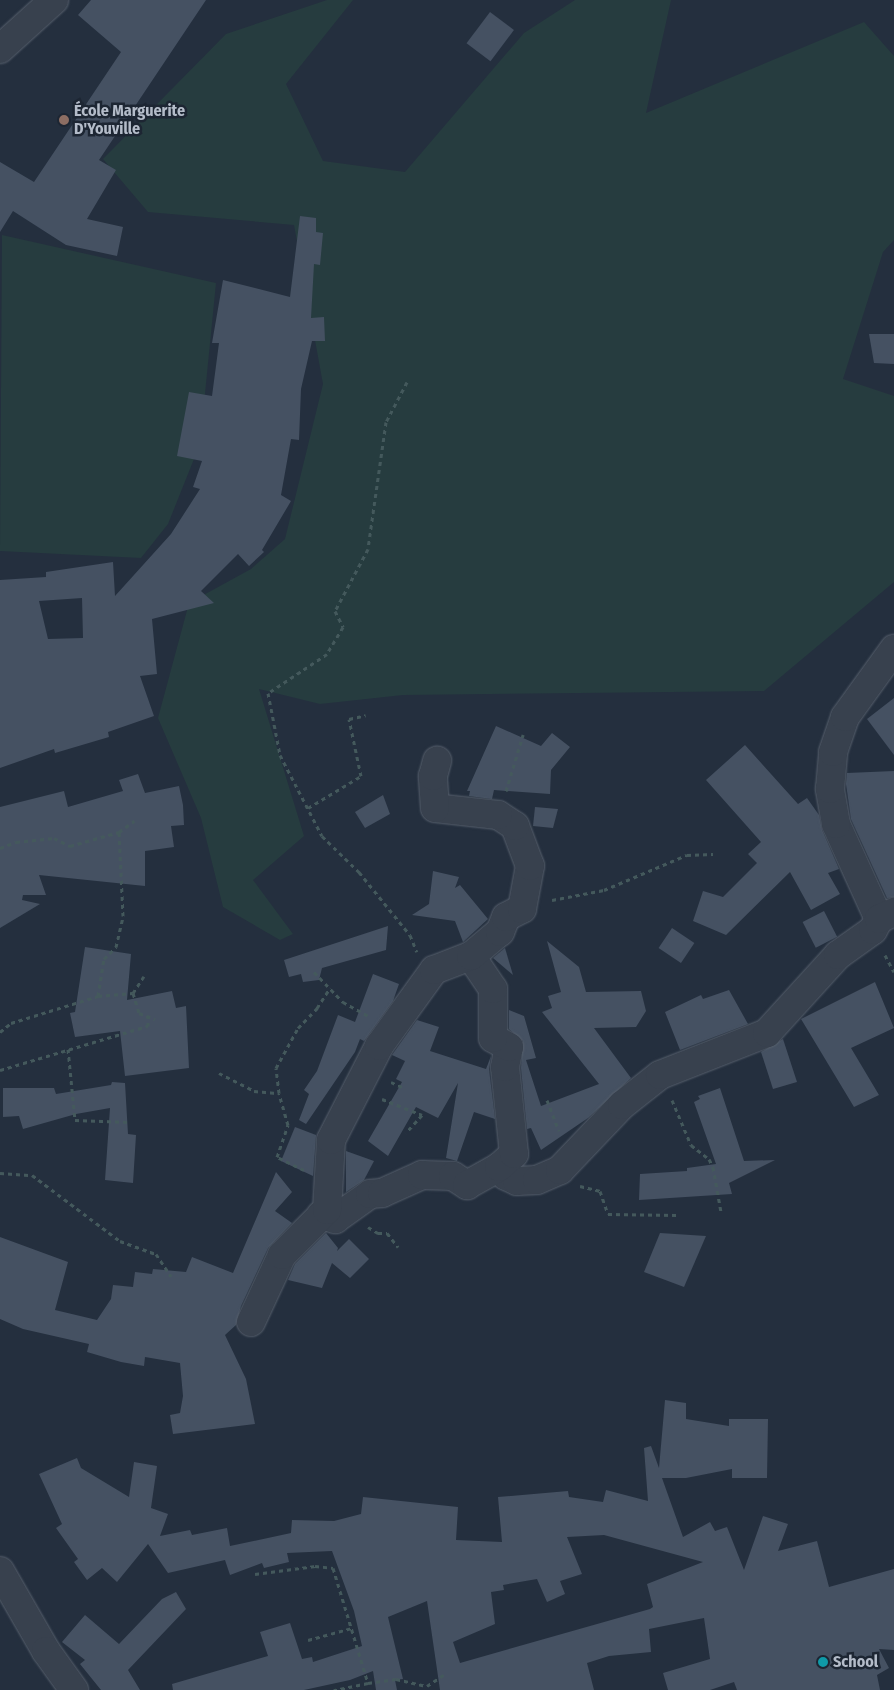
<!DOCTYPE html>
<meta charset="utf-8">
<style>
body{margin:0}
#map{position:relative;width:894px;height:1690px;overflow:hidden;background:#242f3e;font-family:"Fira Sans Condensed",sans-serif}
div>[style]{position:absolute}
[style*='--x']{left:calc(var(--x)*1px);top:calc(var(--y)*1px);width:calc(var(--w)*1px);rotate:calc(var(--a)*1deg)}
.green>*{inset:0;background:#263c3f}
.building>*{inset:0;background:#455162;transform-origin:0 0}
.path>*{height:3px;margin-top:-1.5px;transform-origin:0;background:repeating-linear-gradient(90deg,#44595c 0 4px,transparent 0 8px)}
.roads{filter:drop-shadow(0 0 1px #565f6c) drop-shadow(0 0 1px #565f6c)}
.minor>*{height:28px;margin:-14px;padding:0 14px;transform-origin:14px;border-radius:14px;background:#38414e}
.tertiary>*{height:28px;margin:-14px;padding:0 14px;transform-origin:14px;border-radius:14px;background:#38414e}
.dots>*{width:14px;height:14px;translate:-50% -50%;box-sizing:border-box;border:2px solid #1d2633;border-radius:50%}
span{translate:-50% -50%;white-space:nowrap;text-align:center;line-height:1.15;-webkit-text-stroke:5px #1d2633;paint-order:stroke}
.poi-label{font-size:16px;color:#b4bcc9;font-weight:700}
.left{translate:0 -50%;text-align:left}
</style>
<div id="map">
<div class="green">
<i style="clip-path:polygon(327px 0,353px 0,286px 84px,323px 161px,405px 172px,524px 33px,575px 0,671px 0,646px 113px,864px 22px,894px 56px,894px 240px,883px 252px,843px 379px,894px 396px,894px 582px,764px 691px,403px 695px,320px 704px,259px 689px,304px 836px,253px 880px,293px 934px,280px 940px,223px 907px,201px 818px,158px 718px,189px 603px,251px 569px,285px 539px,323px 384px,294px 225px,148px 212px,103px 159px,226px 34px)"></i>
<i style="clip-path:polygon(2px 235px,216px 283px,200px 444px,168px 524px,141px 558px,0 551px)"></i>
</div>
<div class="building">
<i style="clip-path:polygon(91px 0,206px 0,99px 160px,116px 170px,87px 219px,123px 227px,117px 256px,66px 245px,13px 211px,0 232px,0 162px,34px 182px,121px 52px,78px 15px)"></i>
<i style="left:490px;top:12px;width:30px;height:39px;rotate:37deg"></i>
<i style="clip-path:polygon(evenodd,300px 216px,316px 218px,316px 232px,323px 233px,320px 265px,314px 264px,311px 318px,324px 317px,325px 341px,312px 341px,301px 389px,299px 440px,291px 439px,281px 495px,291px 501px,262px 550px,264px 552px,249px 566px,238px 554px,201px 591px,214px 603px,152px 619px,157px 674px,140px 676px,154px 716px,108px 732px,109px 737px,55px 753px,54px 749px,0 768px,0 580px,46px 577px,46px 572px,113px 562px,115px 596px,171px 534px,200px 489px,193px 487px,202px 461px,177px 456px,189px 392px,212px 396px,219px 343px,212px 343px,223px 280px,290px 297px,300px 216px,82px 598px,83px 638px,48px 639px,39px 601px,82px 598px)"></i>
<i style="clip-path:polygon(869px 334px,894px 334px,894px 364px,874px 363px)"></i>
<i style="clip-path:polygon(894px 698px,894px 755px,867px 719px)"></i>
<i style="clip-path:polygon(496px 726px,541px 746px,552px 733px,570px 747px,551px 770px,550px 794px,494px 790px,492px 799px,469px 796px,470px 791px,467px 791px)"></i>
<i style="clip-path:polygon(745px 745px,798px 804px,807px 798px,819px 815px,822px 830px,839px 869px,828px 873px,840px 894px,811px 910px,790px 872px,726px 935px,693px 921px,703px 891px,723px 897px,757px 863px,748px 854px,761px 842px,706px 780px)"></i>
<i style="clip-path:polygon(894px 771px,894px 897px,887px 898px,851px 819px,846px 784px,847px 773px)"></i>
<i style="clip-path:polygon(138px 774px,145px 793px,179px 786px,183px 805px,184px 825px,171px 826px,174px 847px,145px 851px,145px 886px,39px 875px,46px 895px,23px 895px,22px 900px,40px 904px,0 928px,0 807px,64px 791px,68px 807px,123px 791px,119px 780px)"></i>
<i style="clip-path:polygon(383px 795px,390px 814px,365px 828px,355px 812px)"></i>
<i style="clip-path:polygon(535px 807px,558px 809px,553px 828px,533px 826px)"></i>
<i style="clip-path:polygon(433px 871px,459px 877px,455px 888px,460px 885px,488px 919px,463px 942px,455px 921px,412px 915px,429px 904px)"></i>
<i style="left:824px;top:911px;width:29px;height:24px;rotate:63deg"></i>
<i style="clip-path:polygon(388px 926px,386px 950px,322px 968px,319px 980px,303px 982px,301px 974px,289px 977px,284px 960px)"></i>
<i style="left:672px;top:928px;width:27px;height:24px;rotate:34deg"></i>
<i style="clip-path:polygon(547px 941px,579px 967px,586px 992px,641px 991px,646px 1011px,636px 1027px,594px 1028px,631px 1078px,588px 1118px,541px 1150px,531px 1128px,527px 1129px,521px 1068px,523px 1041px,509px 1029px,509px 1010px,524px 1016px,536px 1058px,526px 1060px,541px 1106px,599px 1084px,542px 1012px,552px 1008px,548px 996px,561px 992px)"></i>
<i style="clip-path:polygon(85px 947px,131px 954px,127px 1000px,172px 991px,176px 1008px,186px 1006px,189px 1068px,125px 1076px,120px 1031px,75px 1037px,70px 1013px,75px 1012px)"></i>
<i style="clip-path:polygon(505px 948px,513px 975px,493px 958px)"></i>
<i style="clip-path:polygon(373px 974px,399px 984px,393px 1001px,364px 1041px,360px 1039px,355px 1052px,306px 1124px,299px 1120px,309px 1094px,304px 1090px,317px 1071px,338px 1015px,355px 1022px)"></i>
<i style="clip-path:polygon(875px 982px,894px 1028px,851px 1048px,879px 1095px,854px 1107px,801px 1019px)"></i>
<i style="clip-path:polygon(729px 990px,748px 1024px,680px 1050px,665px 1012px,701px 995px,703px 999px)"></i>
<i style="clip-path:polygon(417px 1020px,439px 1027px,430px 1051px,486px 1069px,491px 1056px,489px 1069px,495px 1119px,474px 1112px,457px 1161px,446px 1158px,458px 1083px,438px 1118px,416px 1107px,388px 1156px,368px 1141px,402px 1082px,396px 1079px,405px 1061px,392px 1055px)"></i>
<i style="clip-path:polygon(783px 1039px,797px 1082px,773px 1089px,761px 1052px)"></i>
<i style="clip-path:polygon(112px 1082px,125px 1083px,128px 1134px,136px 1135px,133px 1183px,105px 1180px,110px 1108px,76px 1114px,23px 1129px,19px 1116px,3px 1117px,3px 1088px,54px 1088px,56px 1094px,111px 1085px)"></i>
<i style="clip-path:polygon(720px 1088px,744px 1161px,775px 1160px,729px 1183px,732px 1194px,639px 1200px,640px 1174px,687px 1171px,687px 1168px,716px 1164px,694px 1102px,700px 1099px,698px 1096px)"></i>
<i style="clip-path:polygon(295px 1127px,316px 1135px,313px 1176px,281px 1161px)"></i>
<i style="clip-path:polygon(346px 1151px,374px 1161px,364px 1180px,346px 1192px)"></i>
<i style="clip-path:polygon(276px 1172px,292px 1192px,275px 1211px,292px 1223px,268px 1248px,241px 1306px,236px 1325px,225px 1335px,246px 1379px,255px 1424px,173px 1434px,170px 1415px,180px 1413px,183px 1396px,180px 1363px,145px 1357px,144px 1366px,121px 1362px,87px 1352px,89px 1344px,23px 1329px,0 1319px,0 1237px,68px 1262px,55px 1310px,97px 1320px,111px 1299px,113px 1285px,133px 1287px,135px 1272px,152px 1274px,153px 1269px,186px 1272px,192px 1257px,233px 1273px)"></i>
<i style="clip-path:polygon(326px 1233px,338px 1248px,337px 1251px,349px 1239px,369px 1259px,350px 1278px,332px 1263px,322px 1288px,288px 1280px,295px 1264px)"></i>
<i style="clip-path:polygon(660px 1233px,706px 1236px,684px 1287px,644px 1272px)"></i>
<i style="clip-path:polygon(evenodd,665px 1400px,686px 1403px,686px 1419px,729px 1426px,729px 1419px,768px 1419px,767px 1478px,732px 1478px,732px 1469px,686px 1478px,662px 1478px,683px 1537px,710px 1522px,715px 1531px,727px 1527px,744px 1570px,763px 1516px,788px 1524px,778px 1551px,817px 1541px,829px 1587px,894px 1569px,894px 1650px,879px 1649px,889px 1668px,877px 1675px,880px 1690px,737px 1690px,734px 1682px,710px 1690px,668px 1690px,663px 1673px,710px 1659px,704px 1618px,649px 1629px,651px 1652px,609px 1656px,587px 1663px,594px 1690px,440px 1690px,427px 1601px,388px 1617px,403px 1679px,395px 1680px,397px 1690px,376px 1690px,373px 1671px,350px 1680px,304px 1690px,173px 1690px,172px 1684px,268px 1656px,260px 1632px,290px 1623px,302px 1659px,312px 1657px,313px 1662px,362px 1646px,354px 1611px,332px 1551px,287px 1553px,289px 1562px,264px 1568px,262px 1563px,230px 1575px,225px 1560px,168px 1573px,148px 1544px,117px 1582px,102px 1568px,87px 1580px,74px 1562px,78px 1559px,56px 1528px,62px 1524px,39px 1474px,77px 1458px,81px 1468px,129px 1497px,134px 1462px,157px 1466px,151px 1508px,168px 1514px,160px 1536px,190px 1530px,192px 1535px,227px 1528px,230px 1546px,291px 1533px,292px 1520px,334px 1521px,361px 1514px,363px 1497px,458px 1507px,456px 1540px,502px 1542px,498px 1497px,568px 1491px,569px 1497px,603px 1502px,606px 1490px,648px 1501px,644px 1448px,651px 1446px,659px 1468px,665px 1400px,604px 1535px,703px 1562px,647px 1584px,653px 1607px,650px 1609px,460px 1663px,453px 1642px,495px 1624px,491px 1592px,504px 1590px,503px 1585px,537px 1579px,547px 1602px,565px 1594px,560px 1581px,582px 1574px,567px 1537px,604px 1535px)"></i>
<i style="clip-path:polygon(176px 1592px,186px 1609px,128px 1670px,140px 1690px,101px 1690px,80px 1664px,85px 1660px,62px 1642px,85px 1615px,119px 1644px,162px 1599px)"></i>
</div>
<div class="path">
<i style="--x:407;--y:382;--w:45;--a:117.7"></i>
<i style="--x:386;--y:422;--w:128;--a:98.1"></i>
<i style="--x:368;--y:549;--w:70;--a:118"></i>
<i style="--x:335;--y:611;--w:18;--a:63"></i>
<i style="--x:343;--y:627;--w:31;--a:121"></i>
<i style="--x:327;--y:654;--w:71;--a:146.5"></i>
<i style="--x:268;--y:693;--w:63;--a:79"></i>
<i style="--x:280;--y:755;--w:91;--a:62.6"></i>
<i style="--x:322;--y:836;--w:52;--a:44.2"></i>
<i style="--x:359;--y:872;--w:81;--a:51"></i>
<i style="--x:410;--y:935;--w:18;--a:68"></i>
<i style="--x:506;--y:791;--w:59;--a:-73.1"></i>
<i style="--x:308;--y:808;--w:62;--a:-31.1"></i>
<i style="--x:361;--y:776;--w:58;--a:-101.9"></i>
<i style="--x:349;--y:719;--w:17;--a:-13"></i>
<i style="--x:0;--y:848;--w:17;--a:-21"></i>
<i style="--x:16;--y:842;--w:38;--a:-6"></i>
<i style="--x:54;--y:838;--w:18;--a:27"></i>
<i style="--x:70;--y:846;--w:51;--a:-15.9"></i>
<i style="--x:119;--y:832;--w:19;--a:-36"></i>
<i style="--x:552;--y:900;--w:53;--a:-10.9"></i>
<i style="--x:604;--y:890;--w:90;--a:-22.9"></i>
<i style="--x:687;--y:855;--w:26;--a:-2"></i>
<i style="--x:885;--y:955;--w:19;--a:62"></i>
<i style="--x:314;--y:972;--w:42;--a:46"></i>
<i style="--x:343;--y:1002;--w:29;--a:29"></i>
<i style="--x:133;--y:993;--w:21;--a:73"></i>
<i style="--x:139;--y:1013;--w:17;--a:21"></i>
<i style="--x:98;--y:996;--w:37;--a:-81"></i>
<i style="--x:104;--y:959;--w:17;--a:-45"></i>
<i style="--x:116;--y:947;--w:32;--a:-77"></i>
<i style="--x:123;--y:916;--w:84;--a:-92.7"></i>
<i style="--x:0;--y:1032;--w:14;--a:-39"></i>
<i style="--x:11;--y:1023;--w:91;--a:-17.2"></i>
<i style="--x:98;--y:996;--w:35;--a:-5"></i>
<i style="--x:133;--y:993;--w:20;--a:-57"></i>
<i style="--x:68;--y:1049;--w:71;--a:84.4"></i>
<i style="--x:75;--y:1120;--w:54;--a:2.1"></i>
<i style="--x:0;--y:1070;--w:154;--a:-16.6"></i>
<i style="--x:148;--y:1026;--w:10;--a:-90"></i>
<i style="--x:219;--y:1073;--w:39;--a:27"></i>
<i style="--x:254;--y:1091;--w:25;--a:5"></i>
<i style="--x:391;--y:1082;--w:14;--a:25"></i>
<i style="--x:382;--y:1099;--w:43;--a:21.8"></i>
<i style="--x:422;--y:1115;--w:24;--a:132"></i>
<i style="--x:547;--y:1100;--w:33;--a:69"></i>
<i style="--x:672;--y:1100;--w:49;--a:67.1"></i>
<i style="--x:691;--y:1145;--w:23;--a:38"></i>
<i style="--x:709;--y:1159;--w:9;--a:63"></i>
<i style="--x:713;--y:1167;--w:46;--a:79.9"></i>
<i style="--x:304;--y:1170;--w:30;--a:-154"></i>
<i style="--x:277;--y:1157;--w:34;--a:-71"></i>
<i style="--x:288;--y:1125;--w:33;--a:-106"></i>
<i style="--x:279;--y:1093;--w:25;--a:-97"></i>
<i style="--x:276;--y:1068;--w:46;--a:-61.2"></i>
<i style="--x:298;--y:1028;--w:28;--a:-46"></i>
<i style="--x:317;--y:1008;--w:24;--a:-57"></i>
<i style="--x:0;--y:1173;--w:32;--a:4"></i>
<i style="--x:32;--y:1175;--w:110;--a:36.9"></i>
<i style="--x:120;--y:1241;--w:38;--a:20"></i>
<i style="--x:156;--y:1254;--w:27;--a:56"></i>
<i style="--x:580;--y:1186;--w:21;--a:14"></i>
<i style="--x:600;--y:1191;--w:24;--a:71"></i>
<i style="--x:608;--y:1214;--w:69;--a:0.8"></i>
<i style="--x:368;--y:1227;--w:12;--a:31"></i>
<i style="--x:378;--y:1233;--w:9;--a:0"></i>
<i style="--x:387;--y:1233;--w:18;--a:52"></i>
<i style="--x:255;--y:1574;--w:61;--a:-7.6"></i>
<i style="--x:315;--y:1566;--w:18;--a:6"></i>
<i style="--x:333;--y:1568;--w:120;--a:73.1"></i>
<i style="--x:368;--y:1683;--w:35;--a:168"></i>
<i style="--x:308;--y:1640;--w:46;--a:-15.3"></i>
<i style="--x:368;--y:1683;--w:28;--a:-8"></i>
<i style="--x:396;--y:1679;--w:32;--a:13"></i>
<i style="--x:427;--y:1686;--w:23;--a:-34"></i>
</div>
<div class="roads">
<div class="minor">
<i style="--x:879;--y:919;--w:104;--a:-114.4"></i>
<i style="--x:836;--y:824;--w:36;--a:-100"></i>
<i style="--x:830;--y:789;--w:37;--a:-85"></i>
<i style="--x:833;--y:752;--w:37;--a:-71"></i>
<i style="--x:845;--y:717;--w:84;--a:-54.2"></i>
<i style="--x:499;--y:1167;--w:11;--a:52"></i>
<i style="--x:506;--y:1176;--w:12;--a:24"></i>
<i style="--x:517;--y:1181;--w:20;--a:-3"></i>
<i style="--x:537;--y:1180;--w:25;--a:-23"></i>
<i style="--x:560;--y:1170;--w:90;--a:-46.4"></i>
<i style="--x:622;--y:1105;--w:48;--a:-38.3"></i>
<i style="--x:660;--y:1075;--w:115;--a:-21.4"></i>
<i style="--x:767;--y:1033;--w:105;--a:-47.7"></i>
<i style="--x:838;--y:955;--w:43;--a:-35.5"></i>
<i style="--x:873;--y:930;--w:13;--a:-61"></i>
<i style="--x:879;--y:919;--w:17;--a:-25"></i>
<i style="--x:321;--y:1215;--w:15;--a:16"></i>
<i style="--x:335;--y:1219;--w:43;--a:-35.5"></i>
<i style="--x:370;--y:1194;--w:12;--a:-5"></i>
<i style="--x:382;--y:1193;--w:44;--a:-24.2"></i>
<i style="--x:422;--y:1175;--w:31;--a:2"></i>
<i style="--x:453;--y:1176;--w:17;--a:33"></i>
<i style="--x:467;--y:1185;--w:37;--a:-29"></i>
<i style="--x:499;--y:1167;--w:20;--a:-41"></i>
<i style="--x:514;--y:1154;--w:87;--a:-95.9"></i>
<i style="--x:505;--y:1067;--w:20;--a:-79"></i>
<i style="--x:509;--y:1047;--w:18;--a:-151"></i>
<i style="--x:493;--y:1038;--w:49;--a:-90"></i>
<i style="--x:493;--y:989;--w:40;--a:-124"></i>
<i style="--x:251;--y:1322;--w:74;--a:-65.2"></i>
<i style="--x:282;--y:1255;--w:64;--a:-45"></i>
<i style="--x:327;--y:1210;--w:70;--a:-86.7"></i>
<i style="--x:331;--y:1140;--w:106;--a:-62.9"></i>
<i style="--x:379;--y:1046;--w:94;--a:-54.1"></i>
<i style="--x:434;--y:970;--w:40;--a:-21"></i>
<i style="--x:471;--y:956;--w:38;--a:-40"></i>
<i style="--x:500;--y:932;--w:16;--a:-68"></i>
<i style="--x:506;--y:917;--w:18;--a:-27"></i>
<i style="--x:522;--y:909;--w:44;--a:-79.5"></i>
<i style="--x:530;--y:866;--w:43;--a:-110.6"></i>
<i style="--x:515;--y:826;--w:20;--a:-147"></i>
<i style="--x:498;--y:815;--w:63;--a:-173.7"></i>
<i style="--x:435;--y:808;--w:32;--a:-94"></i>
<i style="--x:433;--y:776;--w:16;--a:-75"></i>
</div>
<div class="tertiary">
<i style="--x:0;--y:49;--w:73;--a:-42.2"></i>
<i style="--x:0;--y:1571;--w:92;--a:60.1"></i>
<i style="--x:46;--y:1651;--w:48;--a:54.3"></i>
</div>
</div>
<div class="dots">
<i style="left:64px;top:120px;background:#8d6e63"></i>
<i style="left:823px;top:1662px;background:#0f9aa8"></i>
</div>
<div class="poi-label">
<span class="left" style="left:74px;top:120px">École Marguerite<br>D'Youville</span>
<span class="left" style="left:833px;top:1662px">School</span>
</div>
</div>
